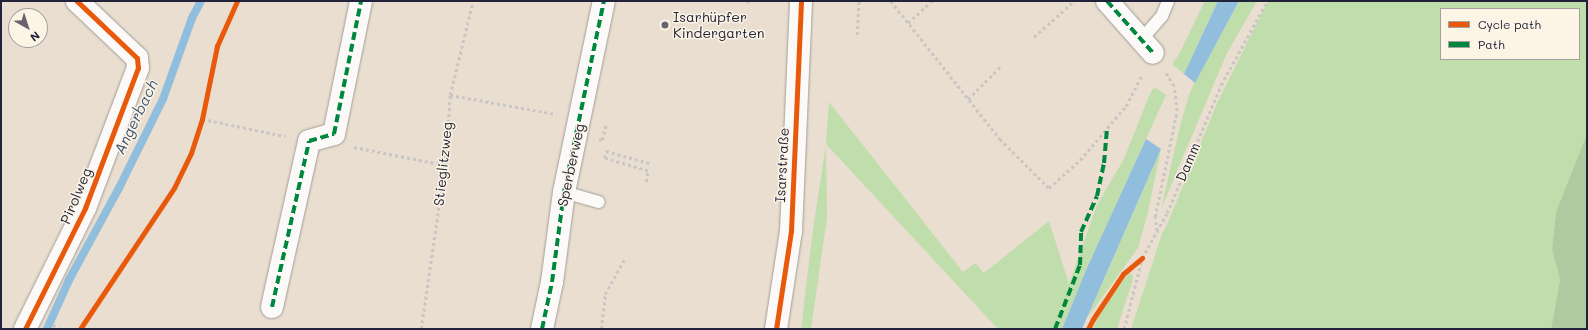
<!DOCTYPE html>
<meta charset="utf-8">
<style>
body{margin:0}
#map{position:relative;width:1588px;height:330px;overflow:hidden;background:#e9decf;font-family:Mali,sans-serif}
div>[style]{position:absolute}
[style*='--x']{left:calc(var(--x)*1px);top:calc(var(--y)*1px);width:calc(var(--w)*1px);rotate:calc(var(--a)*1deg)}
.green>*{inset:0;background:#c0ddac}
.forest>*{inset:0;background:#aecba0}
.water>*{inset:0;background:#92bedd}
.stream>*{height:8px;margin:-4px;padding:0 4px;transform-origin:4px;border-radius:4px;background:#92bedd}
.path>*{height:2.5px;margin-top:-1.25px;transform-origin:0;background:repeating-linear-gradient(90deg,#c9c6c5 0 3px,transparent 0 6px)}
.roads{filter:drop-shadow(0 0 1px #a39d97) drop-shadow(0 0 1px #a39d97)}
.service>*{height:12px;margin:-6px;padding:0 6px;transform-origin:6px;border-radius:6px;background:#fcfaf8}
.minor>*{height:22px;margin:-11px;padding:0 11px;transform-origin:11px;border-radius:11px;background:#fcfaf8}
.secondary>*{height:22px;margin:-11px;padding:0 11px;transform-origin:11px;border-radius:11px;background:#fcfaf8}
.quiet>*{height:4px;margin-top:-2px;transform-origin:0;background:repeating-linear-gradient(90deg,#00873e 0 8px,transparent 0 12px)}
.cycleway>*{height:5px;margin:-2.5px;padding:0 2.5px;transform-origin:2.5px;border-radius:2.5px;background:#e8590c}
.dots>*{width:11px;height:11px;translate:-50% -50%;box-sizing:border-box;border:2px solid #fcf5e5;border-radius:50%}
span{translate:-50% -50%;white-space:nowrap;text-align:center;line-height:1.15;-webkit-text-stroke:3px #fcf5e5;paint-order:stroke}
.poi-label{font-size:14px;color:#22223b}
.left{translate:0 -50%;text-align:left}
.street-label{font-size:14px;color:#22223b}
.water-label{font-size:15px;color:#3c5476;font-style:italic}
.frame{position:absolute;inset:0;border:2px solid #22223b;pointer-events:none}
.legend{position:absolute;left:1440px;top:8px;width:140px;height:52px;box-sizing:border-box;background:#fcf5e5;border:1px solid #a5a1a1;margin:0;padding:5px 7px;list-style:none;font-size:12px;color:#22223b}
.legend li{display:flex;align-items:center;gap:8px;height:20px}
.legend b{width:20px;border:1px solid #a5a1a1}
.north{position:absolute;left:8px;top:8px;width:40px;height:40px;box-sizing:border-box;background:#fcf5e5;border:1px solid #a5a1a1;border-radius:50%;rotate:141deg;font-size:11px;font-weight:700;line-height:16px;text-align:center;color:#22223b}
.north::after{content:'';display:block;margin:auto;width:14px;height:18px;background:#68646f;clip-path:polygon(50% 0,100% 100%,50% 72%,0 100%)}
</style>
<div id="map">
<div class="green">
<i style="clip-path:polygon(1205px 1px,1218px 1px,1184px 74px,1172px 64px,1178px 56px)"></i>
<i style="clip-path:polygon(1239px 1px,1257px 1px,1227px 53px,1161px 209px,1181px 122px,1190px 92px)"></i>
<i style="clip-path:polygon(evenodd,1268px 1px,1587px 1px,1587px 134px,1556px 212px,1552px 249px,1560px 280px,1551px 329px,1131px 329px,1162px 234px,1169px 220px,1218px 101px,1268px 1px,1441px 9px,1579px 9px,1579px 59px,1441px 59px,1441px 9px)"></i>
<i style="clip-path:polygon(1156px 88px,1166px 95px,1086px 270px,1062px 329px,998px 329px,826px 144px,827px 217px,811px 329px,801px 329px,813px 230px,826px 144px,829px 102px,963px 272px,975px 263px,984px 273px,1049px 221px,1069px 284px,1097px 205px,1124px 159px,1149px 96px,1153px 89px)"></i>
<i style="clip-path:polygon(1161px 149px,1147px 216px,1138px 248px,1087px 318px)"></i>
<i style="clip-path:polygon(1130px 273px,1133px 276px,1132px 282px,1117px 329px,1093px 329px,1099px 316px,1122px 280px)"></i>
</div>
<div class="forest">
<i style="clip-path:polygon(1587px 134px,1587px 329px,1551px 329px,1560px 280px,1552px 249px,1556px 212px)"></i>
</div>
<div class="water">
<i style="clip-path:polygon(1218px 1px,1239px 1px,1195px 83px,1184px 74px)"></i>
<i style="clip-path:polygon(1146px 139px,1161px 149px,1082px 329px,1062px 329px,1086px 270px)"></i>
</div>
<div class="stream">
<i style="--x:47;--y:329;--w:54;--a:-65.8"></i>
<i style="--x:69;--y:280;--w:107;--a:-61.5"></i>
<i style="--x:120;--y:186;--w:97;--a:-63.7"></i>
<i style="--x:163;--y:99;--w:86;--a:-70.3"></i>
<i style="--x:192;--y:18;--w:19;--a:-62"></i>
</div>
<div class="path">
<i style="--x:891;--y:1;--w:176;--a:51.7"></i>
<i style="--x:1000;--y:139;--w:69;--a:45"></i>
<i style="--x:1049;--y:188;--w:42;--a:-42.1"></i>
<i style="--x:1080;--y:160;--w:71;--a:-49.6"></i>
<i style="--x:1126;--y:106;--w:35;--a:-63"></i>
<i style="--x:747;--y:3;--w:2;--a:-63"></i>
<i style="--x:908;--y:23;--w:33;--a:-43"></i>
<i style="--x:857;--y:35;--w:34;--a:-87"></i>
<i style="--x:1034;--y:37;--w:54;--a:-42"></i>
<i style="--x:450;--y:95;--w:108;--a:10.2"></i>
<i style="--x:968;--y:99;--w:47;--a:-45"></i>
<i style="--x:202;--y:119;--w:85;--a:11.6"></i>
<i style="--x:599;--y:139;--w:3;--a:18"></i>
<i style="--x:602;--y:140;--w:16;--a:-76"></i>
<i style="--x:354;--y:147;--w:93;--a:11.2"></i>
<i style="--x:646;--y:182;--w:11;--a:-80"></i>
<i style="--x:648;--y:171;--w:46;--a:-163.5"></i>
<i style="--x:604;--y:158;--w:7;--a:-74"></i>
<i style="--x:606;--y:151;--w:48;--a:15.8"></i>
<i style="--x:1157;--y:231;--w:14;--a:-98"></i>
<i style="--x:1155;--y:217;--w:108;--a:-78.3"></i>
<i style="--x:1177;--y:111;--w:25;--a:-97"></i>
<i style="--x:1174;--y:86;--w:17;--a:-123"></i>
<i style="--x:53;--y:325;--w:9;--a:27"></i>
<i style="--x:421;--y:329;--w:166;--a:-81.7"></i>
<i style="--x:445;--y:165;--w:70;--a:-85.9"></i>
<i style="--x:450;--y:95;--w:97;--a:-76.3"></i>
<i style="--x:601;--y:329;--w:35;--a:-83"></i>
<i style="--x:605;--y:294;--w:39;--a:-61"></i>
<i style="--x:1124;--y:329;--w:73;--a:-75.8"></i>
<i style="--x:1142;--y:258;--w:51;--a:-60.9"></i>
<i style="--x:1167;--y:213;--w:139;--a:-67.1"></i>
<i style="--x:1221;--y:85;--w:96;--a:-61.3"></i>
</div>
<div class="roads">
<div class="service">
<i style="--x:1141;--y:40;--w:32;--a:-49"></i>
<i style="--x:1162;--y:16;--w:16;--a:-68"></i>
<i style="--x:564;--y:192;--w:36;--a:16"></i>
</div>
<div class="minor">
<i style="--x:1107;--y:1;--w:69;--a:48.5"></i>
<i style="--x:272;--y:307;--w:170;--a:-77.4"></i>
<i style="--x:309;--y:141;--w:26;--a:-16"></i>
<i style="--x:334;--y:134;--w:136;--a:-78.5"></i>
<i style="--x:25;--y:329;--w:135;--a:-63.6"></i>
<i style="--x:85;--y:208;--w:150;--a:-69.3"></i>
<i style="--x:138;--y:68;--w:10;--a:-96"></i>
<i style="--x:137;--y:58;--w:83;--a:-136.5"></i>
<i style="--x:542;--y:329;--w:48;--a:-78"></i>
<i style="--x:552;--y:282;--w:91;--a:-82.4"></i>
<i style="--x:564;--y:192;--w:195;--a:-78.2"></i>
</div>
<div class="secondary">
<i style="--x:776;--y:329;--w:99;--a:-81.3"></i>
<i style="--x:791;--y:231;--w:230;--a:-87.5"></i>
</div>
</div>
<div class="quiet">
<i style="--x:1107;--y:1;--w:69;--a:48.5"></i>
<i style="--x:272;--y:307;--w:170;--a:-77.4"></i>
<i style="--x:309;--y:141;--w:26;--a:-16"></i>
<i style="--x:334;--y:134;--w:136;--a:-78.5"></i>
<i style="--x:542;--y:329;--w:48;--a:-78"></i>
<i style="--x:552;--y:282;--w:91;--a:-82.4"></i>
<i style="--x:564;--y:192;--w:195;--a:-78.2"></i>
<i style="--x:1055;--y:329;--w:69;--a:-68.7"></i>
<i style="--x:1080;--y:265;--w:33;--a:-88"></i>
<i style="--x:1081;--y:232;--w:39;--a:-66"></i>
<i style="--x:1097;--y:196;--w:34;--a:-78"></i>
<i style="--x:1104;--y:163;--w:35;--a:-85"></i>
</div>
<div class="cycleway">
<i style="--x:25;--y:329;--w:135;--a:-63.6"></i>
<i style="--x:85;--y:208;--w:150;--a:-69.3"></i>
<i style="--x:138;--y:68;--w:10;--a:-96"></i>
<i style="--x:137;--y:58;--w:83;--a:-136.5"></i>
<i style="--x:80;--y:329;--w:169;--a:-56.3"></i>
<i style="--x:174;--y:188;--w:39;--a:-64"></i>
<i style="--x:191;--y:153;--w:36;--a:-72"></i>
<i style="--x:202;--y:119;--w:75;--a:-78.4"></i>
<i style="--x:217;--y:46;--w:49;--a:-66"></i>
<i style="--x:776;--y:329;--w:99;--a:-81.3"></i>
<i style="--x:791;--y:231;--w:230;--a:-87.5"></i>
<i style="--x:1088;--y:329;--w:11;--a:-63"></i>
<i style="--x:1093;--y:319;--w:54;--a:-56.3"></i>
<i style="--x:1123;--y:274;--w:25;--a:-40"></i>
</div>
<div class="dots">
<i style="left:665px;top:25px;background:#68646f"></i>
</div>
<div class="poi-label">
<span class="left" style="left:673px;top:25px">Isarhüpfer<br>Kindergarten</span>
</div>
<div class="street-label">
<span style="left:1188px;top:162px;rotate:-67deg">Damm</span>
<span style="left:443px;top:164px;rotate:-84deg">Stieglitzweg</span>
<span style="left:571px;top:165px;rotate:-78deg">Sperberweg</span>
<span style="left:782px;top:165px;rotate:-87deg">Isarstraße</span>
<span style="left:76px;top:196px;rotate:-67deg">Pirolweg</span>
</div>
<div class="water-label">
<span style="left:136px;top:117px;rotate:-64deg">Angerbach</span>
</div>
<div class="frame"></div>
<ul class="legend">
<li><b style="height:5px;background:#e8590c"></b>Cycle path</li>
<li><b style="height:5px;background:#00873e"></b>Path</li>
</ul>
<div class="north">N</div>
</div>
